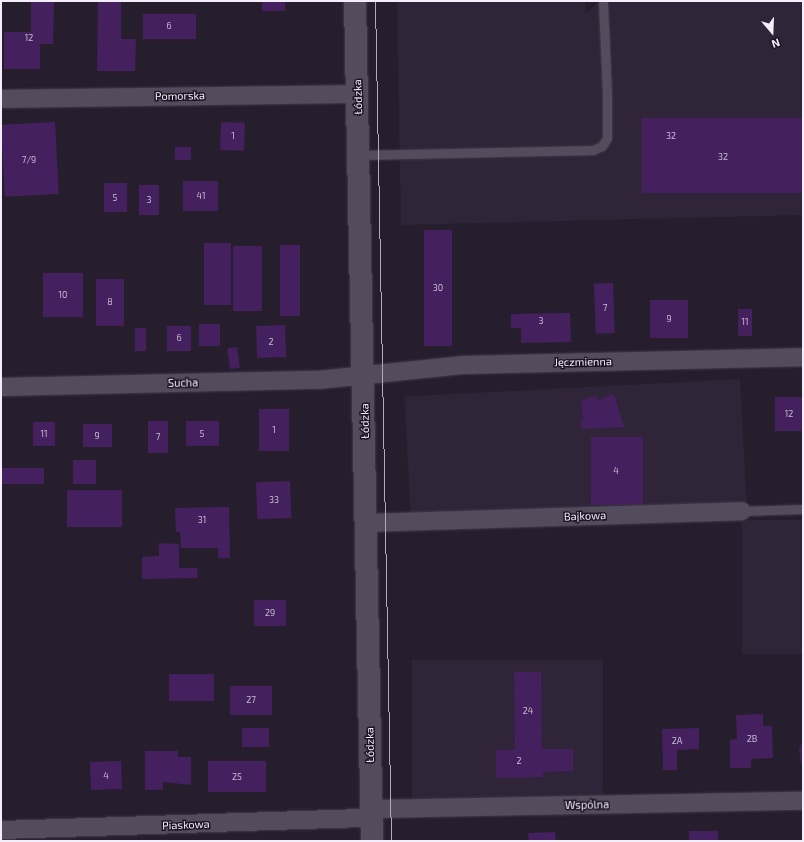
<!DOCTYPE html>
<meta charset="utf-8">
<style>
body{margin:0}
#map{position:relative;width:804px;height:842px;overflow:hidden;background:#261e2d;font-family:"Exo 2",sans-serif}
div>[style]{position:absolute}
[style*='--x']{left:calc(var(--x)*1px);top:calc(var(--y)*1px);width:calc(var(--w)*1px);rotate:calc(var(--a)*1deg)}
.built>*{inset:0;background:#302439;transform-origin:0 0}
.building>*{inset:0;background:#44205e;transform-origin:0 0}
.roads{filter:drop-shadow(0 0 1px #413b47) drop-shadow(0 0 1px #413b47)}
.lane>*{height:9px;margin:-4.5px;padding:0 4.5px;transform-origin:4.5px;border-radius:4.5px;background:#544b5c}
.street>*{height:18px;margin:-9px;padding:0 9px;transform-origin:9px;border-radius:9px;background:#544b5c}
.secondary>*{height:22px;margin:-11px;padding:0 11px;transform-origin:11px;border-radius:11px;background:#544b5c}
.tram>*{height:1px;margin:-0.5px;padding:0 0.5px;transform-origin:0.5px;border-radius:0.5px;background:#b1abb7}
span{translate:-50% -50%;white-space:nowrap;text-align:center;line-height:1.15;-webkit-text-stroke:3px #1d1524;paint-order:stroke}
.number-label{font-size:9px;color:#c7bad2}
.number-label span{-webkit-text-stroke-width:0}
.street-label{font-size:11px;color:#f3eef9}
.frame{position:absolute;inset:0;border:2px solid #f3eef9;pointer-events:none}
.north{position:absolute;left:752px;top:12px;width:40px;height:40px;-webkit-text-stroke:3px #1d1524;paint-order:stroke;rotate:161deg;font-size:11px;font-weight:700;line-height:16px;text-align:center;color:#f3eef9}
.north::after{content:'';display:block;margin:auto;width:14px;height:18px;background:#f3eef9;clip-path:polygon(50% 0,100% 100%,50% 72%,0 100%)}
</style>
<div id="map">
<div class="built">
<i style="clip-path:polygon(397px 1px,585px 1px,586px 13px,601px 1px,803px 1px,803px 215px,401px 225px)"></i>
<i style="left:740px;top:379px;width:123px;height:336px;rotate:87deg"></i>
<i style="left:803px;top:520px;width:134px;height:61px;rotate:90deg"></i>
<i style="left:603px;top:660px;width:138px;height:191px;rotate:90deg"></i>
</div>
<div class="building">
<i style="clip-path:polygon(31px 1px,54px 1px,53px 44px,40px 44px,40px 69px,4px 69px,4px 32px,31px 32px)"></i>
<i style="clip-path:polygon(98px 1px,121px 1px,121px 39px,136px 39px,135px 71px,97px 71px)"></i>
<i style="left:262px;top:1px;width:23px;height:10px"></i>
<i style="left:143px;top:14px;width:53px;height:25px"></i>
<i style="left:803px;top:118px;width:75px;height:161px;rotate:90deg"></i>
<i style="left:55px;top:122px;width:72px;height:54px;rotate:87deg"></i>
<i style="left:221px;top:122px;width:24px;height:28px;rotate:2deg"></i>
<i style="left:175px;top:147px;width:16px;height:13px"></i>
<i style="left:183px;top:181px;width:35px;height:30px"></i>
<i style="left:104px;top:183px;width:23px;height:29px"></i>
<i style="left:139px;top:185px;width:20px;height:30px"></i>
<i style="left:424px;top:230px;width:28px;height:116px"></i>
<i style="left:204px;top:243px;width:27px;height:62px"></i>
<i style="left:280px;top:245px;width:20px;height:71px"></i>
<i style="left:233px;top:246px;width:29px;height:65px"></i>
<i style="left:43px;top:273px;width:40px;height:44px"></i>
<i style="left:96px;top:279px;width:28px;height:47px"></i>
<i style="left:613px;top:283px;width:50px;height:19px;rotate:88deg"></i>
<i style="left:650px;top:300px;width:38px;height:38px"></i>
<i style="left:738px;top:309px;width:14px;height:27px"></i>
<i style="clip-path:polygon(570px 313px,571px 342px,521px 343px,521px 328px,511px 328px,511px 314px)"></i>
<i style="left:199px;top:324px;width:21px;height:22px"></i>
<i style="left:285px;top:325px;width:32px;height:29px;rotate:88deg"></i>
<i style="left:167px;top:326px;width:24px;height:25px"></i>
<i style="left:135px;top:328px;width:11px;height:23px"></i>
<i style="left:237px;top:347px;width:21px;height:10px;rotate:82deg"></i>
<i style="clip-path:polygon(614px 394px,624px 427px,582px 429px,580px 422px,583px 421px,581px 401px,596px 395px,598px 400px)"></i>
<i style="left:803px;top:397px;width:34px;height:28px;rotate:90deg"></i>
<i style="left:259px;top:409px;width:30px;height:42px"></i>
<i style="left:148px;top:421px;width:20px;height:32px"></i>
<i style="left:219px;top:421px;width:25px;height:33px;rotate:90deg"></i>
<i style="left:33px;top:422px;width:22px;height:24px"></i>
<i style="left:83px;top:424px;width:29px;height:23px"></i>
<i style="left:591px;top:437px;width:52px;height:68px"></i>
<i style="left:73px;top:460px;width:23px;height:24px"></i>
<i style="left:1px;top:468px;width:43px;height:16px"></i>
<i style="left:290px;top:481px;width:37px;height:34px;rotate:88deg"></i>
<i style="left:67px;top:490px;width:55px;height:37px"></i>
<i style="clip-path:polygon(229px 507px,230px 558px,218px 558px,218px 548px,181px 548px,180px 532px,176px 532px,175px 508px)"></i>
<i style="clip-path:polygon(159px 543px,179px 544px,179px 568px,197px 568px,198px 578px,142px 579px,142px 557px,159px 556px)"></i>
<i style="left:254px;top:600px;width:32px;height:26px"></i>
<i style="clip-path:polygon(514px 672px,541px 672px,542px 749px,573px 749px,573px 771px,543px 772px,543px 777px,496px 778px,496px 750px,515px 750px)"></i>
<i style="left:169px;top:674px;width:45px;height:27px"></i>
<i style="left:230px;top:686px;width:42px;height:29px"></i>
<i style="clip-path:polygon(763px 714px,763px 726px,772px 726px,773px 758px,751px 759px,751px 768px,730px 768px,730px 740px,737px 739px,736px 715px)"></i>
<i style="left:269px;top:728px;width:19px;height:27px;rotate:90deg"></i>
<i style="clip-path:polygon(699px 728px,699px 749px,677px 750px,677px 770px,663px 770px,662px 729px)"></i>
<i style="clip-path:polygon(803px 741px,803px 764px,801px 764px,799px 748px)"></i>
<i style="clip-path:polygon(145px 751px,178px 751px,178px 757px,191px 757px,191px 785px,163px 782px,163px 790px,145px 790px)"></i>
<i style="left:121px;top:761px;width:28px;height:31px;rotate:88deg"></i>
<i style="left:208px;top:761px;width:58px;height:31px"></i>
<i style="left:689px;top:831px;width:29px;height:10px"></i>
<i style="clip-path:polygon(555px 832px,556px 841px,529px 841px,528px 833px)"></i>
</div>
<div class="roads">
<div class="lane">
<i style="--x:360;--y:155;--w:233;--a:-1.2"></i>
<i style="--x:593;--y:150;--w:10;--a:-24"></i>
<i style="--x:602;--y:146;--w:9;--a:-58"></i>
<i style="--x:607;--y:138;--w:44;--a:-90"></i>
<i style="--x:607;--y:94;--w:93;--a:-92.5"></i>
<i style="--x:742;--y:511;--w:61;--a:-1.9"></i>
</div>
<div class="street">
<i style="--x:1;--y:99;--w:358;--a:-0.8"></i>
<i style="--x:1;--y:387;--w:317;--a:-1.3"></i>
<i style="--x:318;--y:380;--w:145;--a:-5.9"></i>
<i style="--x:462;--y:365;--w:341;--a:-1.3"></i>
<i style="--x:366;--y:523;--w:376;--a:-1.8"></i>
<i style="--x:371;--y:809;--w:432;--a:-1.1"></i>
<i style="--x:1;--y:830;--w:370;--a:-1.9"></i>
</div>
<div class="secondary">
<i style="--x:355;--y:1;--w:840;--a:88.84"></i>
</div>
</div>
<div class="tram">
<i style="--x:375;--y:1;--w:840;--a:88.91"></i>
</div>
<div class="number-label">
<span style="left:169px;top:26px">6</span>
<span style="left:29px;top:38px">12</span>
<span style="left:233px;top:136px">1</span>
<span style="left:671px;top:136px">32</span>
<span style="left:723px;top:157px">32</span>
<span style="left:29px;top:160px">7/9</span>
<span style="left:201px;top:196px">41</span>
<span style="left:115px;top:198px">5</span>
<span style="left:149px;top:200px">3</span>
<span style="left:438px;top:288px">30</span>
<span style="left:63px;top:295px">10</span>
<span style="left:110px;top:302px">8</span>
<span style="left:605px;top:308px">7</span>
<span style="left:669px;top:319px">9</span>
<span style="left:541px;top:321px">3</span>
<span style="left:745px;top:322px">11</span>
<span style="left:179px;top:338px">6</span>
<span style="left:271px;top:342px">2</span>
<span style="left:789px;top:414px">12</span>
<span style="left:274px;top:430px">1</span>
<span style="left:44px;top:434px">11</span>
<span style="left:202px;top:434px">5</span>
<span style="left:97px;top:436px">9</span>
<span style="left:158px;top:437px">7</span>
<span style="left:616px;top:471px">4</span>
<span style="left:274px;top:500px">33</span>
<span style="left:202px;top:520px">31</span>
<span style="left:270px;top:613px">29</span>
<span style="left:251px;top:700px">27</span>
<span style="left:528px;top:711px">24</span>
<span style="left:752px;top:739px">2B</span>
<span style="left:677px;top:741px">2A</span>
<span style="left:519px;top:761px">2</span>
<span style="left:106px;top:776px">4</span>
<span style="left:237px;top:777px">25</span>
</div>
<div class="street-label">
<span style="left:180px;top:96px;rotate:-1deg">Pomorska</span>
<span style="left:358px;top:97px;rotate:-92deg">Łódzka</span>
<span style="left:583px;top:362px;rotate:-1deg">Jęczmienna</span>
<span style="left:183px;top:383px;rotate:-1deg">Sucha</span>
<span style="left:365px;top:421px;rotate:-91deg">Łódzka</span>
<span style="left:585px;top:516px;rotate:-2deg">Bajkowa</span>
<span style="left:370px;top:745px;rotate:-91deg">Łódzka</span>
<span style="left:587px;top:805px;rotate:-1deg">Wspólna</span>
<span style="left:186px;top:825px;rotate:-2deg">Piaskowa</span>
</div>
<div class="frame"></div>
<div class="north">N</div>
</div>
